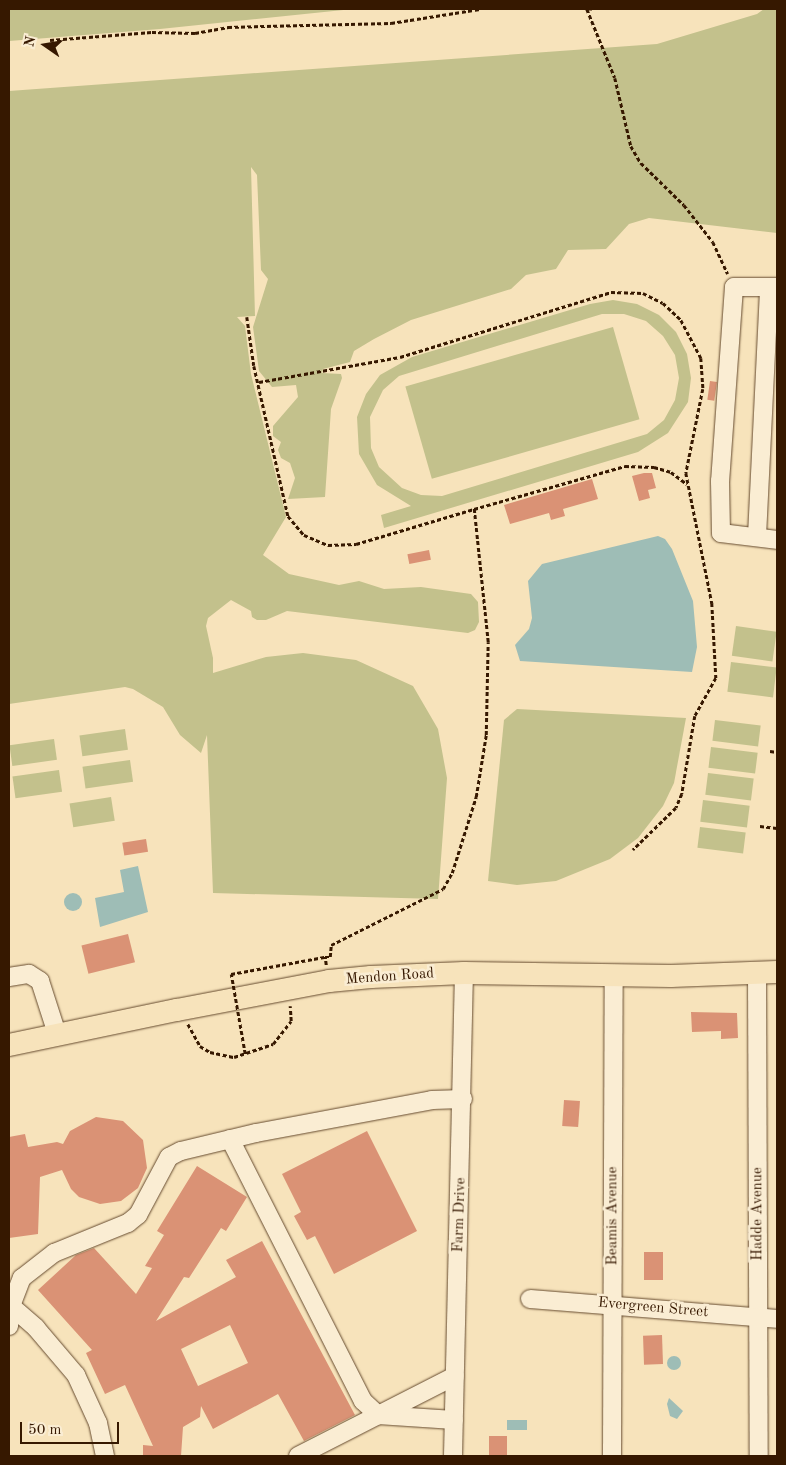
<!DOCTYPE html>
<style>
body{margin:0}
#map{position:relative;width:786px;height:1465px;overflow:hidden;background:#f7e3bb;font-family:"Old Standard TT",serif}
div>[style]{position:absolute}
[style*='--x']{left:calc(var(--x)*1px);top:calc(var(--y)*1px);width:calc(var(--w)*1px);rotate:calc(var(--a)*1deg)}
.green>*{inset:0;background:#c3c18c;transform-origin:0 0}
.water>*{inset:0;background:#9ebdb6;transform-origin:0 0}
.round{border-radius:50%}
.building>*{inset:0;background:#da9275;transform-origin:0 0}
.path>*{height:2.5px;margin-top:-1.25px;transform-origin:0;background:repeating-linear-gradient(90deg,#361800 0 4px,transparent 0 6.5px)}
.roads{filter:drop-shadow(0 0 1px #664b2f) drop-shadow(0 0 1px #664b2f)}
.minor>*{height:18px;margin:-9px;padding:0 9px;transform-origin:9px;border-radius:9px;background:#faedd3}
.major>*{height:22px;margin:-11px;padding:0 11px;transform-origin:11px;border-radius:11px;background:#f7e3bb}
.path-bridge>*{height:2.5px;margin-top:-1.25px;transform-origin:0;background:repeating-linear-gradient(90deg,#361800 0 4px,transparent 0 6.5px)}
span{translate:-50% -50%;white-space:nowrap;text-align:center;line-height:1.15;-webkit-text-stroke:5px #faedd3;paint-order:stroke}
.street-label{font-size:15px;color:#361800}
.frame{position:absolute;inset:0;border:10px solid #361800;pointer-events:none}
.north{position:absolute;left:20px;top:20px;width:50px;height:50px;-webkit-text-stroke:4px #faedd3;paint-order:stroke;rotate:283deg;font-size:14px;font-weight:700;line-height:20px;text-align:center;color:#361800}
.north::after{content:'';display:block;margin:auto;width:18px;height:22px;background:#361800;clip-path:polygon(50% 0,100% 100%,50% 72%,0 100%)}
.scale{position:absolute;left:20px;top:1422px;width:99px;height:22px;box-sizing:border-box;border:2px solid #361800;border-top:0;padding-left:6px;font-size:15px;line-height:18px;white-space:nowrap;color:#361800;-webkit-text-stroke:4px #faedd3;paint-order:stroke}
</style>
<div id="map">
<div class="green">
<i style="clip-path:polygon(9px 9px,353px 9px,160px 29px,9px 41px)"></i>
<i style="clip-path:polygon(764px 9px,777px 9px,777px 233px,649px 218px,629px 224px,606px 249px,568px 250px,556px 269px,526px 275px,511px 289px,411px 320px,374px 339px,354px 351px,350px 362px,323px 369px,322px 373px,341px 374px,342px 378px,331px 409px,325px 497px,288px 499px,295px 478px,290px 463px,281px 458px,278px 450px,281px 442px,273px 436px,273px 426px,298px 397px,296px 385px,272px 387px,259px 371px,253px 327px,268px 279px,261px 270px,257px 175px,251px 167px,255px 316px,237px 317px,245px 326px,251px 374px,286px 517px,263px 555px,289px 574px,339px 585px,359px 581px,384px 589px,421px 587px,471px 594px,478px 602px,479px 622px,475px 630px,468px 633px,287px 611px,266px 620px,257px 620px,252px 617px,251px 611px,231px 600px,208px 618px,206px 626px,213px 658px,213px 673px,266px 657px,303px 653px,356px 660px,413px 686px,438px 729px,447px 778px,438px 899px,213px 893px,207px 735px,201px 753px,180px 735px,163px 707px,133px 689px,125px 687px,9px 704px,9px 91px,657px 44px,757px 14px)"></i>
<i style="clip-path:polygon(evenodd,613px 300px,637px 304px,659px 315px,676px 332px,687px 354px,691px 378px,688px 402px,668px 433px,638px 452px,384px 528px,381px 515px,411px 506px,377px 485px,359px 454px,357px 417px,366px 394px,380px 375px,412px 357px,590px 304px,613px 300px,602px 314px,624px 314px,646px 321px,663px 336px,675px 355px,679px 378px,675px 400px,664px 420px,647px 434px,442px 496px,421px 495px,402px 488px,379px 467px,371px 448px,370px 417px,383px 390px,399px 376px,602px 314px)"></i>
<i style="left:613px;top:327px;width:96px;height:216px;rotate:74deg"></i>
<i style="left:736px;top:626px;width:41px;height:30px;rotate:8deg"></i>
<i style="left:731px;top:662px;width:46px;height:30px;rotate:7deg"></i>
<i style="clip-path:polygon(517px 709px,686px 718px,674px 783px,663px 806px,638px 838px,610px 859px,556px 881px,517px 885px,488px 881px,504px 720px)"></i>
<i style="left:715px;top:720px;width:46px;height:21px;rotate:7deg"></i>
<i style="left:125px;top:729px;width:21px;height:46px;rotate:82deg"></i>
<i style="left:54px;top:739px;width:21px;height:45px;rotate:82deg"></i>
<i style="left:711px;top:747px;width:47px;height:21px;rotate:7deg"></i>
<i style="left:130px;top:760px;width:22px;height:48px;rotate:82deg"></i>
<i style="left:59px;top:770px;width:22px;height:47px;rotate:82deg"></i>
<i style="left:708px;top:773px;width:46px;height:22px;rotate:7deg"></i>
<i style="left:111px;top:797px;width:24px;height:42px;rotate:81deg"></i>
<i style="left:703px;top:800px;width:47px;height:22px;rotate:7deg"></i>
<i style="left:700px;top:827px;width:46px;height:21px;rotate:7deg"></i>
</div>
<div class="water">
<i style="clip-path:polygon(658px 536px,665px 539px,672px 549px,693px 601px,697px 647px,692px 672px,520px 661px,515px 645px,529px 629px,532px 618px,528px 581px,542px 564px)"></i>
<i style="clip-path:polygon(138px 866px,148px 912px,100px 927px,95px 898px,124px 892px,120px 870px)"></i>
<i class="round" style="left:64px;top:893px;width:18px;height:18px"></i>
<i class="round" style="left:667px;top:1356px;width:14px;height:14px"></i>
<i style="clip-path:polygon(669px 1398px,683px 1411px,677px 1419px,670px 1416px,667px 1404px)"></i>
<i style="left:507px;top:1420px;width:20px;height:10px"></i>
</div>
<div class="building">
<i style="left:710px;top:381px;width:7px;height:19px;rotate:8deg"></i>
<i style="clip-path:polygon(644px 473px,652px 473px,656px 488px,648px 490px,650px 498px,639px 501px,632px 476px)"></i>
<i style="clip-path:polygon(592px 479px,598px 499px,563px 509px,565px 516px,551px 520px,549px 513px,510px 524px,504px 505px)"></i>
<i style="left:429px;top:550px;width:10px;height:22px;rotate:79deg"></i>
<i style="left:146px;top:839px;width:13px;height:24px;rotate:81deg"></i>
<i style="left:128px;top:934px;width:29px;height:48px;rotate:76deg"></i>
<i style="clip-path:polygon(691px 1012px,737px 1013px,738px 1038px,721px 1039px,721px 1031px,692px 1032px)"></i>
<i style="left:564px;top:1100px;width:16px;height:26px;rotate:4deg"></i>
<i style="clip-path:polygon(96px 1117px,123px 1121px,143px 1140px,147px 1168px,138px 1188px,121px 1201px,100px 1204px,79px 1197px,71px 1189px,62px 1170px,40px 1177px,38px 1234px,9px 1238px,9px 1137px,25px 1134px,28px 1147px,57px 1142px,63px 1144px,70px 1131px)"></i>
<i style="clip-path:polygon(367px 1131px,417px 1231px,334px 1274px,315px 1236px,307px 1240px,294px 1216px,301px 1212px,282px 1174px)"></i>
<i style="clip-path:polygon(evenodd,197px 1166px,247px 1197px,226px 1231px,221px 1228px,189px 1278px,184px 1277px,156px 1321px,236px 1277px,226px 1260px,262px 1241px,355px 1415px,304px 1441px,278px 1394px,213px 1429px,201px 1406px,200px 1417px,183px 1427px,181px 1456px,143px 1456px,143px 1445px,153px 1446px,125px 1385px,105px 1394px,86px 1353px,92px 1350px,38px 1290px,76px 1255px,94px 1248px,136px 1294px,152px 1268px,145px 1266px,164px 1235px,157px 1231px,197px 1166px,230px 1325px,248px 1363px,198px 1386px,181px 1349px,230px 1325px)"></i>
<i style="left:644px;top:1252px;width:19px;height:28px"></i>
<i style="left:662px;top:1335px;width:29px;height:19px;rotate:88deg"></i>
<i style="left:489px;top:1436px;width:18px;height:20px"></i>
</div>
<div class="path">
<i style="--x:592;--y:9;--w:5;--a:180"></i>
<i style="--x:587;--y:9;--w:74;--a:67.9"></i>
<i style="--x:615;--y:78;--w:70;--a:76.8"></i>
<i style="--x:631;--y:146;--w:20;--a:60"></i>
<i style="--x:641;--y:163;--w:60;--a:44.3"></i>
<i style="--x:684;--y:205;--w:47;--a:51.9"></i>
<i style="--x:713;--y:242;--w:35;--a:65"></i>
<i style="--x:50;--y:40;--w:102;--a:-4.5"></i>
<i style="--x:152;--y:32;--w:43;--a:1.3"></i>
<i style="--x:195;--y:33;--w:34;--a:-10"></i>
<i style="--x:228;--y:27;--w:163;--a:-1.4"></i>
<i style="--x:391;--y:23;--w:90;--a:-8.9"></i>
<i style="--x:480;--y:9;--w:107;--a:0"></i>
<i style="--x:247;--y:317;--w:49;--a:81.9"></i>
<i style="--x:254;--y:366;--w:154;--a:77.2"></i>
<i style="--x:288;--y:516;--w:25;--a:50"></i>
<i style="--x:304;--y:535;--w:26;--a:23"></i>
<i style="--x:328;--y:545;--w:28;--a:-2"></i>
<i style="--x:356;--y:544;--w:123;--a:-16.5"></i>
<i style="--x:259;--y:382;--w:143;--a:-10.1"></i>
<i style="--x:400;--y:357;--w:221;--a:-17.1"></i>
<i style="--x:611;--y:292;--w:32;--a:2"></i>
<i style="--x:643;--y:293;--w:22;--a:27"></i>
<i style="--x:663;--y:303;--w:25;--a:43"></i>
<i style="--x:681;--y:320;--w:43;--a:62.2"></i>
<i style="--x:701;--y:358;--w:31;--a:86"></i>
<i style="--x:703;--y:389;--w:86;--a:101.4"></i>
<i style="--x:686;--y:473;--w:133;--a:78.7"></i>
<i style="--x:712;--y:603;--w:75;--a:86.9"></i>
<i style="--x:716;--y:678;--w:43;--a:118.9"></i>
<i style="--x:695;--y:716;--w:79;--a:99.5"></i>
<i style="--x:682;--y:794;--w:15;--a:113"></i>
<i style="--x:676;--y:808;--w:60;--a:135.7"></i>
<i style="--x:770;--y:751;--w:7;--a:8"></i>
<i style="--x:760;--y:826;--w:17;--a:7"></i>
<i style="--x:326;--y:965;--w:8;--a:-97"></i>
<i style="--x:325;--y:957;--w:5;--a:0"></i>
<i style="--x:330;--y:957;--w:12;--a:-85"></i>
<i style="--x:331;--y:945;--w:125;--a:-26.6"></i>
<i style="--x:443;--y:889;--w:18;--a:-61"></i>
<i style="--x:452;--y:873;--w:80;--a:-72.5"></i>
<i style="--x:476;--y:797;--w:63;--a:-80.8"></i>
<i style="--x:486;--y:735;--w:93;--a:-88.8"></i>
<i style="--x:488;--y:642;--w:134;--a:-96"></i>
<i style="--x:474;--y:509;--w:157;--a:-15.9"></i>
<i style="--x:625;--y:466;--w:29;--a:2"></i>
<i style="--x:654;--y:467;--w:18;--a:16"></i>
<i style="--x:671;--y:472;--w:20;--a:37"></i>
<i style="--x:188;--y:1024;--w:25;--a:61"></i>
<i style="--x:200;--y:1046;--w:12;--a:31"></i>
<i style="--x:210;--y:1052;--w:25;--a:12"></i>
<i style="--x:234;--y:1057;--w:41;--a:-18.4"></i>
<i style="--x:273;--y:1044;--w:29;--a:-52"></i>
<i style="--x:291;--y:1021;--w:15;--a:-94"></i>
</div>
<div class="roads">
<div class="minor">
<i style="--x:777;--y:287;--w:43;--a:180"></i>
<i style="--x:734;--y:287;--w:195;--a:94.1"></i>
<i style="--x:720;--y:481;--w:52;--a:88.9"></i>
<i style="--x:721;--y:533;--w:56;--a:7.1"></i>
<i style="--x:757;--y:536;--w:249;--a:-87.2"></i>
<i style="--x:757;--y:972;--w:484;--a:89.8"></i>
<i style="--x:9;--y:977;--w:20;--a:-9"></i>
<i style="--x:29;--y:974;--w:13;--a:32"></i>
<i style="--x:40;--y:981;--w:56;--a:72.2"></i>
<i style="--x:230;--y:1139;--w:294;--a:63.1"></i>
<i style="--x:363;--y:1401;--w:21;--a:43"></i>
<i style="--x:378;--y:1415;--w:76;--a:3.8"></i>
<i style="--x:530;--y:1299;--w:248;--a:4.6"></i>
<i style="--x:11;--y:1306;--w:33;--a:41"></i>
<i style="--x:36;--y:1328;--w:62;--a:49.6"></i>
<i style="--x:76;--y:1375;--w:53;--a:65.4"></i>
<i style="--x:98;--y:1423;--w:34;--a:78"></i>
<i style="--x:9;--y:1326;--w:20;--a:-84"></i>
<i style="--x:11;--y:1306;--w:30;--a:-69"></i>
<i style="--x:22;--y:1278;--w:41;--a:-38"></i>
<i style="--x:54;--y:1253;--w:80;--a:-22.1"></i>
<i style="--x:128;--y:1223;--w:13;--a:-39"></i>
<i style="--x:138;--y:1215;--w:66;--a:-61.9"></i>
<i style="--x:169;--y:1157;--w:13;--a:-27"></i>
<i style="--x:181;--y:1151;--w:77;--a:-13.5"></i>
<i style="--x:256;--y:1133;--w:179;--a:-10.6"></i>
<i style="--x:432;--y:1100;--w:31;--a:-2"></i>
<i style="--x:298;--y:1456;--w:176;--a:-27"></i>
<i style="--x:453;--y:1456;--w:483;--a:-88.7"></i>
<i style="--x:612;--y:1456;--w:480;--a:-89.8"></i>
</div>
<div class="major">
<i style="--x:9;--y:1045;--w:172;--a:-11.8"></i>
<i style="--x:177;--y:1010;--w:155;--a:-10.8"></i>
<i style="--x:329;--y:981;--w:42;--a:-5.4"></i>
<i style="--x:371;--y:977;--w:93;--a:-2.5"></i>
<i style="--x:464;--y:973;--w:207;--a:0.8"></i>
<i style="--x:671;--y:976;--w:106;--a:-2.2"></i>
</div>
</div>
<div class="path-bridge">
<i style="--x:245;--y:1054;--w:81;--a:-99.9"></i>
<i style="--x:231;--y:974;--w:96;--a:-10.3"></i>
</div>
<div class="street-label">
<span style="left:390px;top:977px;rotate:-4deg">Mendon Road</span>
<span style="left:758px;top:1214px;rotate:-90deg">Hadde Avenue</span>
<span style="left:460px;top:1215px;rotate:-88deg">Farm Drive</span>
<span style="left:613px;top:1216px;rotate:-90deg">Beamis Avenue</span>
<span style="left:653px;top:1308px;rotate:5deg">Evergreen Street</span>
</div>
<div class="frame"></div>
<div class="north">N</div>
<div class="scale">50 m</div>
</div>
